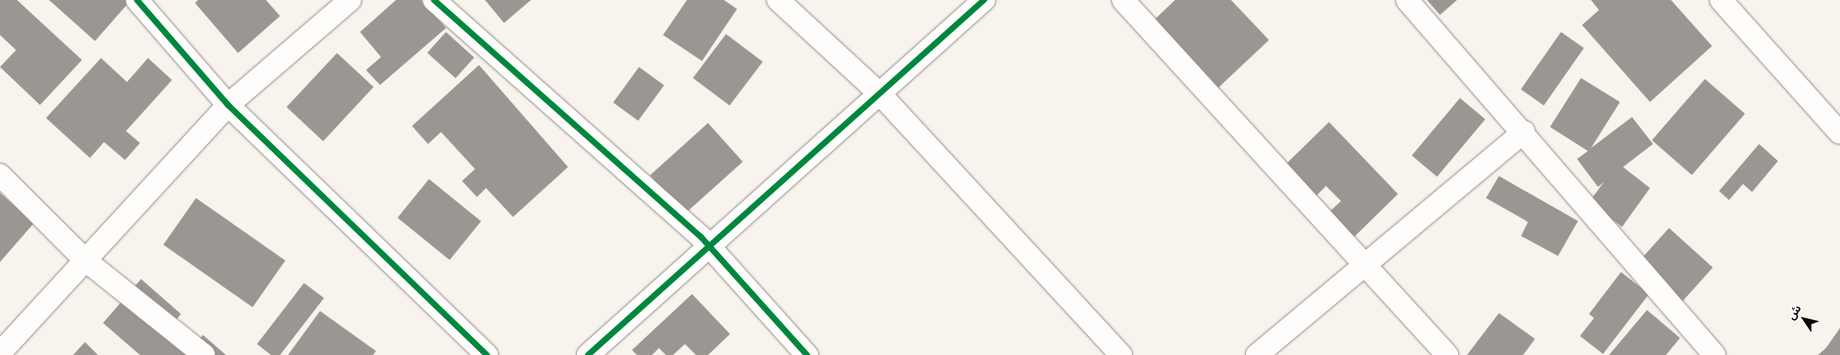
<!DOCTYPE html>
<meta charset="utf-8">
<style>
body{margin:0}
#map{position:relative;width:1840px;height:355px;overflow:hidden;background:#f8f3ec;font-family:"Libre Baskerville","Noto Sans Arabic",serif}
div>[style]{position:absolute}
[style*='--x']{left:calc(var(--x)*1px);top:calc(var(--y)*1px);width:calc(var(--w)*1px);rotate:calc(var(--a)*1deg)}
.building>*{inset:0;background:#9a9793;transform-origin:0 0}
.roads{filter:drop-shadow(0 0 1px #918e8b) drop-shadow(0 0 1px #918e8b)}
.minor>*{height:22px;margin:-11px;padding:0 11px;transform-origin:11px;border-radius:11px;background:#fefdfc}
.cycleway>*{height:6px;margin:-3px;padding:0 3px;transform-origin:3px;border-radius:3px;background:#00873e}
span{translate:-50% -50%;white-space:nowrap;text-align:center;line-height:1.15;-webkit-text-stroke:4px #fff;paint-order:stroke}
.north{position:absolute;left:1784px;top:299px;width:40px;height:40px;-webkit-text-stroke:3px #fff;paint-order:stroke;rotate:305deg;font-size:11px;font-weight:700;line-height:16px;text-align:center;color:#090909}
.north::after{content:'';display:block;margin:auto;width:14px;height:18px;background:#090909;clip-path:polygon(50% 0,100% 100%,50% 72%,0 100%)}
</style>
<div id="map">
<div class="building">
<i style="clip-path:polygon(0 0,17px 0,82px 60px,40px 105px,0 67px,16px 50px,0 35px)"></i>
<i style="clip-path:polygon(49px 0,131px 0,95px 41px)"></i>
<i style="clip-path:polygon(198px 0,266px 0,280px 16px,238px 53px,195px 3px)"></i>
<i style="clip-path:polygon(396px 0,421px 0,446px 28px,380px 85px,366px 70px,381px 57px,360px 32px)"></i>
<i style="clip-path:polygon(485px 0,531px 0,504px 23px)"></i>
<i style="clip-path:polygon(687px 0,724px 0,737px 9px,702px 61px,663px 35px)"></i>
<i style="clip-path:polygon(1175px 0,1231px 0,1269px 40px,1218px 88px,1153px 21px)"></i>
<i style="clip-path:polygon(1427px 0,1457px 0,1440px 15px)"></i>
<i style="clip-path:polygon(1591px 0,1671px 0,1712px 46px,1650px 102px,1582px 25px,1599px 10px)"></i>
<i style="left:446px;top:32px;width:38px;height:28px;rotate:42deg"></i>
<i style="left:1561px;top:32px;width:28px;height:70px;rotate:35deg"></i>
<i style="left:726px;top:34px;width:46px;height:55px;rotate:37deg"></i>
<i style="left:337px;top:53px;width:50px;height:74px;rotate:43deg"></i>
<i style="clip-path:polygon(101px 58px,127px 82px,148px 58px,172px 80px,126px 131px,140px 143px,125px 160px,104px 142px,90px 158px,46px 118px)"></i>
<i style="clip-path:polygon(479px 65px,568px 167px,513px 217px,486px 188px,477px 197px,462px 181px,475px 169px,441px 132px,428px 144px,412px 126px)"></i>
<i style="left:639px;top:67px;width:31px;height:44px;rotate:36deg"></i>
<i style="clip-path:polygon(1581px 78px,1620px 102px,1591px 148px,1632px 117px,1653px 144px,1623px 167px,1650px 188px,1622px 227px,1589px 202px,1604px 182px,1598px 187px,1577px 159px,1588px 151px,1550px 127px)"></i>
<i style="left:1705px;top:79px;width:53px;height:81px;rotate:41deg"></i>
<i style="left:1460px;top:98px;width:33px;height:75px;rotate:40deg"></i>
<i style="clip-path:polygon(1329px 122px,1398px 194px,1351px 240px,1327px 214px,1341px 201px,1326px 186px,1313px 199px,1283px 167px)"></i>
<i style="left:708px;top:123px;width:52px;height:78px;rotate:48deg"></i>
<i style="clip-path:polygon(1759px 144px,1778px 161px,1752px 192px,1743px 184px,1729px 200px,1719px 191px)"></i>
<i style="clip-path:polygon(1499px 176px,1578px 221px,1558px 256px,1521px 236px,1528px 222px,1486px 198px)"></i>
<i style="left:429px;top:179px;width:67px;height:50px;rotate:39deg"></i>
<i style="clip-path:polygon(0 193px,34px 223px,0 262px)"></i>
<i style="left:196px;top:198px;width:109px;height:57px;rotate:35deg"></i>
<i style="left:1669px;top:228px;width:59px;height:50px;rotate:42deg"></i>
<i style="clip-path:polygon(1621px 272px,1649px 294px,1603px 354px,1580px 336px,1594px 318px,1589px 314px)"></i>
<i style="clip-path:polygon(141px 279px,181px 314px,166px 331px,189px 351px,203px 335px,226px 355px,140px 355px,103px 323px)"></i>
<i style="clip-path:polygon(304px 283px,324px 298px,280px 355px,271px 355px,257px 344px)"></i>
<i style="clip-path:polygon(692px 294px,730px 334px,708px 355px,696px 355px,685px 344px,673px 355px,666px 355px,659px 348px,652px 355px,637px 355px,632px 350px)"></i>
<i style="clip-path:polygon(1647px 310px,1680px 338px,1666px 355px,1609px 355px)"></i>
<i style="clip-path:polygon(320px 311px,376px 351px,373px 355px,288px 355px)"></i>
<i style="clip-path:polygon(1499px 313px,1535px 339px,1523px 355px,1467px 355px)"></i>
<i style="clip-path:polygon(1840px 328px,1840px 355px,1818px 355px,1826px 348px)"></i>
<i style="clip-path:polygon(85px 342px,98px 355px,73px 355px)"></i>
</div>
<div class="roads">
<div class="minor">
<i style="--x:137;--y:0;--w:139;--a:49.1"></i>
<i style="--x:228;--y:105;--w:360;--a:44"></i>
<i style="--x:434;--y:0;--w:357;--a:41.6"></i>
<i style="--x:701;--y:237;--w:159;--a:48.1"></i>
<i style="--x:778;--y:0;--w:140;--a:42.7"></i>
<i style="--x:881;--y:95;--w:354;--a:47.3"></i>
<i style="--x:1123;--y:0;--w:481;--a:47.6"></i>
<i style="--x:1407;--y:0;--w:470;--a:49.1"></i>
<i style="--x:1721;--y:0;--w:178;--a:48.2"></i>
<i style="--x:0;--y:175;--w:120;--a:45"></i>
<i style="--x:85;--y:260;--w:152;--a:38.6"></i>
<i style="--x:0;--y:353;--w:337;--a:-47.4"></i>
<i style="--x:228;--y:105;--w:161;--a:-40.7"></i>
<i style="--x:588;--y:355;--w:532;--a:-41.88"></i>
<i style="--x:1257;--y:355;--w:348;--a:-39.9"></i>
</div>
</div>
<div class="cycleway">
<i style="--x:137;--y:0;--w:139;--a:49.1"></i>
<i style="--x:228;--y:105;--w:360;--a:44"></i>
<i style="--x:434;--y:0;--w:357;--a:41.6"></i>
<i style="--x:701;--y:237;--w:159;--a:48.1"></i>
<i style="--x:588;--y:355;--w:532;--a:-41.88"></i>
</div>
<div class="north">ش</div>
</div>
